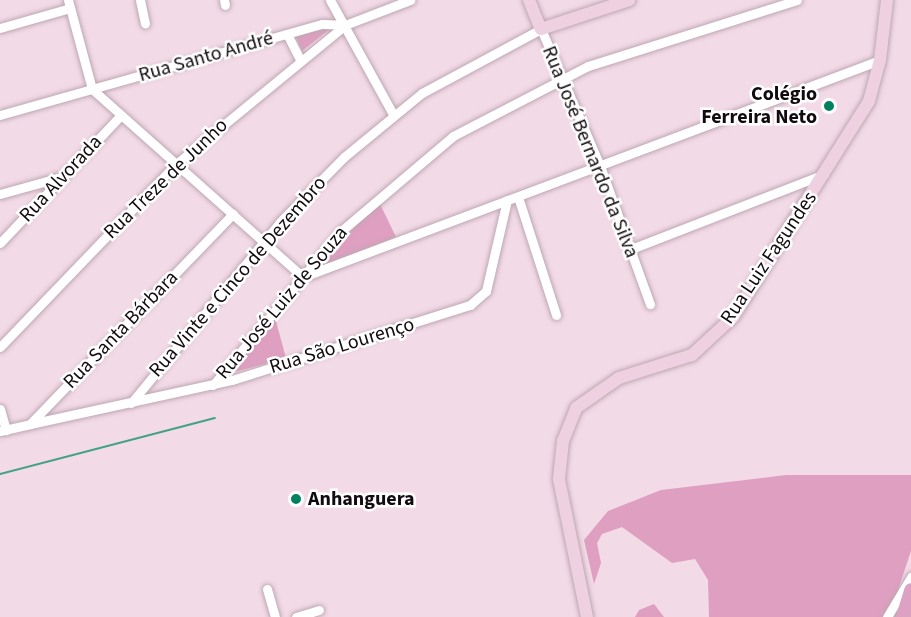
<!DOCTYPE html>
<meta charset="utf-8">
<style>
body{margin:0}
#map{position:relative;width:911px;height:617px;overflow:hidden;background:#f2dae6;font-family:"Source Sans 3",sans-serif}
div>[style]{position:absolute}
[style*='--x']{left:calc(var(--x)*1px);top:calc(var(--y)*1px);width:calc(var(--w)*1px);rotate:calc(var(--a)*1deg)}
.green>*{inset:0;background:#df9fc1}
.stream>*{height:2px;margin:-1px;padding:0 1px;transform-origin:1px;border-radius:1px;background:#42a283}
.roads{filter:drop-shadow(0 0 2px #bea7b2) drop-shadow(0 0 2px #bea7b2)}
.street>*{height:9px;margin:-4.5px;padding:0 4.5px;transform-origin:4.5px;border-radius:4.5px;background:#fff}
.secondary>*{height:12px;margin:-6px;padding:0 6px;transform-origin:6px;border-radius:6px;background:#eed0e1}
.primary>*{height:14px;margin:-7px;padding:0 7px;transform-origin:7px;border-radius:7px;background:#dda1c4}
.dots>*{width:16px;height:16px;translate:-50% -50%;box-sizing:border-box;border:3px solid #fff;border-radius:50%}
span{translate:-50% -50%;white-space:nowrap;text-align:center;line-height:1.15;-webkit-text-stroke:5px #fff;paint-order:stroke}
.street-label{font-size:20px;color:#110a0e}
.poi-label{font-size:20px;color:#110a0e;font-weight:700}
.right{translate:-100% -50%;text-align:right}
.left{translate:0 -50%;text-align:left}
</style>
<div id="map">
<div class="green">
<i style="clip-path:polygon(326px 26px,331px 28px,302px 51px,296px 37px)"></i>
<i style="clip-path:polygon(379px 202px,396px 237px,314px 269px)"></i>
<i style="clip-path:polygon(274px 314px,286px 358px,231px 373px)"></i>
<i style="clip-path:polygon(786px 475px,911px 475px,911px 551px,889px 617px,709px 617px,708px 580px,695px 559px,672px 563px,622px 527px,602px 534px,597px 543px,601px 563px,594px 584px,584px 540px,608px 511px,661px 490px)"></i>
<i style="clip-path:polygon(654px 604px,664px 617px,635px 617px,639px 610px)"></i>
</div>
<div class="stream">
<i style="--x:0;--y:474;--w:222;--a:-14.6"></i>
</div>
<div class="roads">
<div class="street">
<i style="--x:68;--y:0;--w:92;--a:74.9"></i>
<i style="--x:140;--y:0;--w:24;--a:78"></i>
<i style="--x:224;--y:0;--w:5;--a:79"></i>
<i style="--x:330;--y:0;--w:130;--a:61.1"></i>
<i style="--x:0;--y:28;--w:73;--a:-15.9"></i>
<i style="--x:287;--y:34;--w:28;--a:63"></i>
<i style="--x:92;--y:89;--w:280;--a:41.7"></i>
<i style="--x:301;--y:275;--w:7;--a:0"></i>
<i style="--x:308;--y:275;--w:611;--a:-20.6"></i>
<i style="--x:0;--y:115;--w:335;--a:-15.8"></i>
<i style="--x:322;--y:24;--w:23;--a:2"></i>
<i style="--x:345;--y:25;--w:70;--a:-21"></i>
<i style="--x:0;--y:194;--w:63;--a:-15.6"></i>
<i style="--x:518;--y:197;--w:124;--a:72.1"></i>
<i style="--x:0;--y:243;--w:176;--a:-46.6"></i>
<i style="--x:631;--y:249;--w:207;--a:-21.2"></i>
<i style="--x:0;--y:347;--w:254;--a:-46.1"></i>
<i style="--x:176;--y:164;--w:219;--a:-39.4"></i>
<i style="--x:213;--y:385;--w:199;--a:-50.3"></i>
<i style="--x:340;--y:232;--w:148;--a:-40.3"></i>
<i style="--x:453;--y:136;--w:152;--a:-27.4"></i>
<i style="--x:588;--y:66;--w:219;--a:-17.5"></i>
<i style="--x:131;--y:403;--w:234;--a:-50.5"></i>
<i style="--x:280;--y:222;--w:91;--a:-45.4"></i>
<i style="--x:344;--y:157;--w:101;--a:-39.4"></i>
<i style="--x:422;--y:93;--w:135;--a:-28.3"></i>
<i style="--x:541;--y:29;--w:149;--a:66.7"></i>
<i style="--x:600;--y:166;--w:147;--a:70.1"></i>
<i style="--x:0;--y:409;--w:22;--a:74"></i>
<i style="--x:30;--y:424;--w:207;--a:-12.3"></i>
<i style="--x:232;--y:380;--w:250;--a:-17.5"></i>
<i style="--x:470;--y:305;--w:21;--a:-41"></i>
<i style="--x:486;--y:291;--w:93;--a:-77"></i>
<i style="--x:0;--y:431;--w:31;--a:-13"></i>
<i style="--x:30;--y:424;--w:292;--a:-46"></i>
<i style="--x:267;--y:589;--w:29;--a:74"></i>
<i style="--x:296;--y:617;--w:24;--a:-17"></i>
<i style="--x:887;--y:617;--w:47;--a:-59"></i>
</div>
<div class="secondary">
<i style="--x:529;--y:0;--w:31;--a:68"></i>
<i style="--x:541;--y:29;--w:93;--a:-18.2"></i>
<i style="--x:587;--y:617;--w:141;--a:-101.5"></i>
<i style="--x:559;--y:479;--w:38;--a:-84"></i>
<i style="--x:563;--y:441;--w:35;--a:-68"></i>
<i style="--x:576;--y:408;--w:52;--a:-34.9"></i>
<i style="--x:619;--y:378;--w:77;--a:-17.5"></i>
<i style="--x:692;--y:355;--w:56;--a:-42.8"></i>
<i style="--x:733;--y:317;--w:255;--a:-57.8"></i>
<i style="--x:869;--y:101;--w:42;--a:-75"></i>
<i style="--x:880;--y:60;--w:60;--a:-83.3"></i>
</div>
<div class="primary">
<i style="--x:903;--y:617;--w:28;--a:-73"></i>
</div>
</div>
<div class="dots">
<i style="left:829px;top:106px;background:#018162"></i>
<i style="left:296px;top:499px;background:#018162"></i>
</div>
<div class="street-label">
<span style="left:206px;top:57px;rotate:-16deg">Rua Santo André</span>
<span style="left:590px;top:152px;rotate:68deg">Rua José Bernardo da Silva</span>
<span style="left:61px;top:179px;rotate:-47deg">Rua Alvorada</span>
<span style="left:166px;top:179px;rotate:-44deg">Rua Treze de Junho</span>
<span style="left:769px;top:258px;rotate:-56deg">Rua Luiz Fagundes</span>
<span style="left:238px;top:277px;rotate:-49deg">Rua Vinte e Cinco de Dezembro</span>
<span style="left:282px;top:303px;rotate:-50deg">Rua José Luiz de Souza</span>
<span style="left:121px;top:330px;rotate:-46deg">Rua Santa Bárbara</span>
<span style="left:342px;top:346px;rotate:-17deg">Rua São Lourenço</span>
</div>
<div class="poi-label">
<span class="right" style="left:817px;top:106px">Colégio<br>Ferreira Neto</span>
<span class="left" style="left:308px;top:499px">Anhanguera</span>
</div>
</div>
